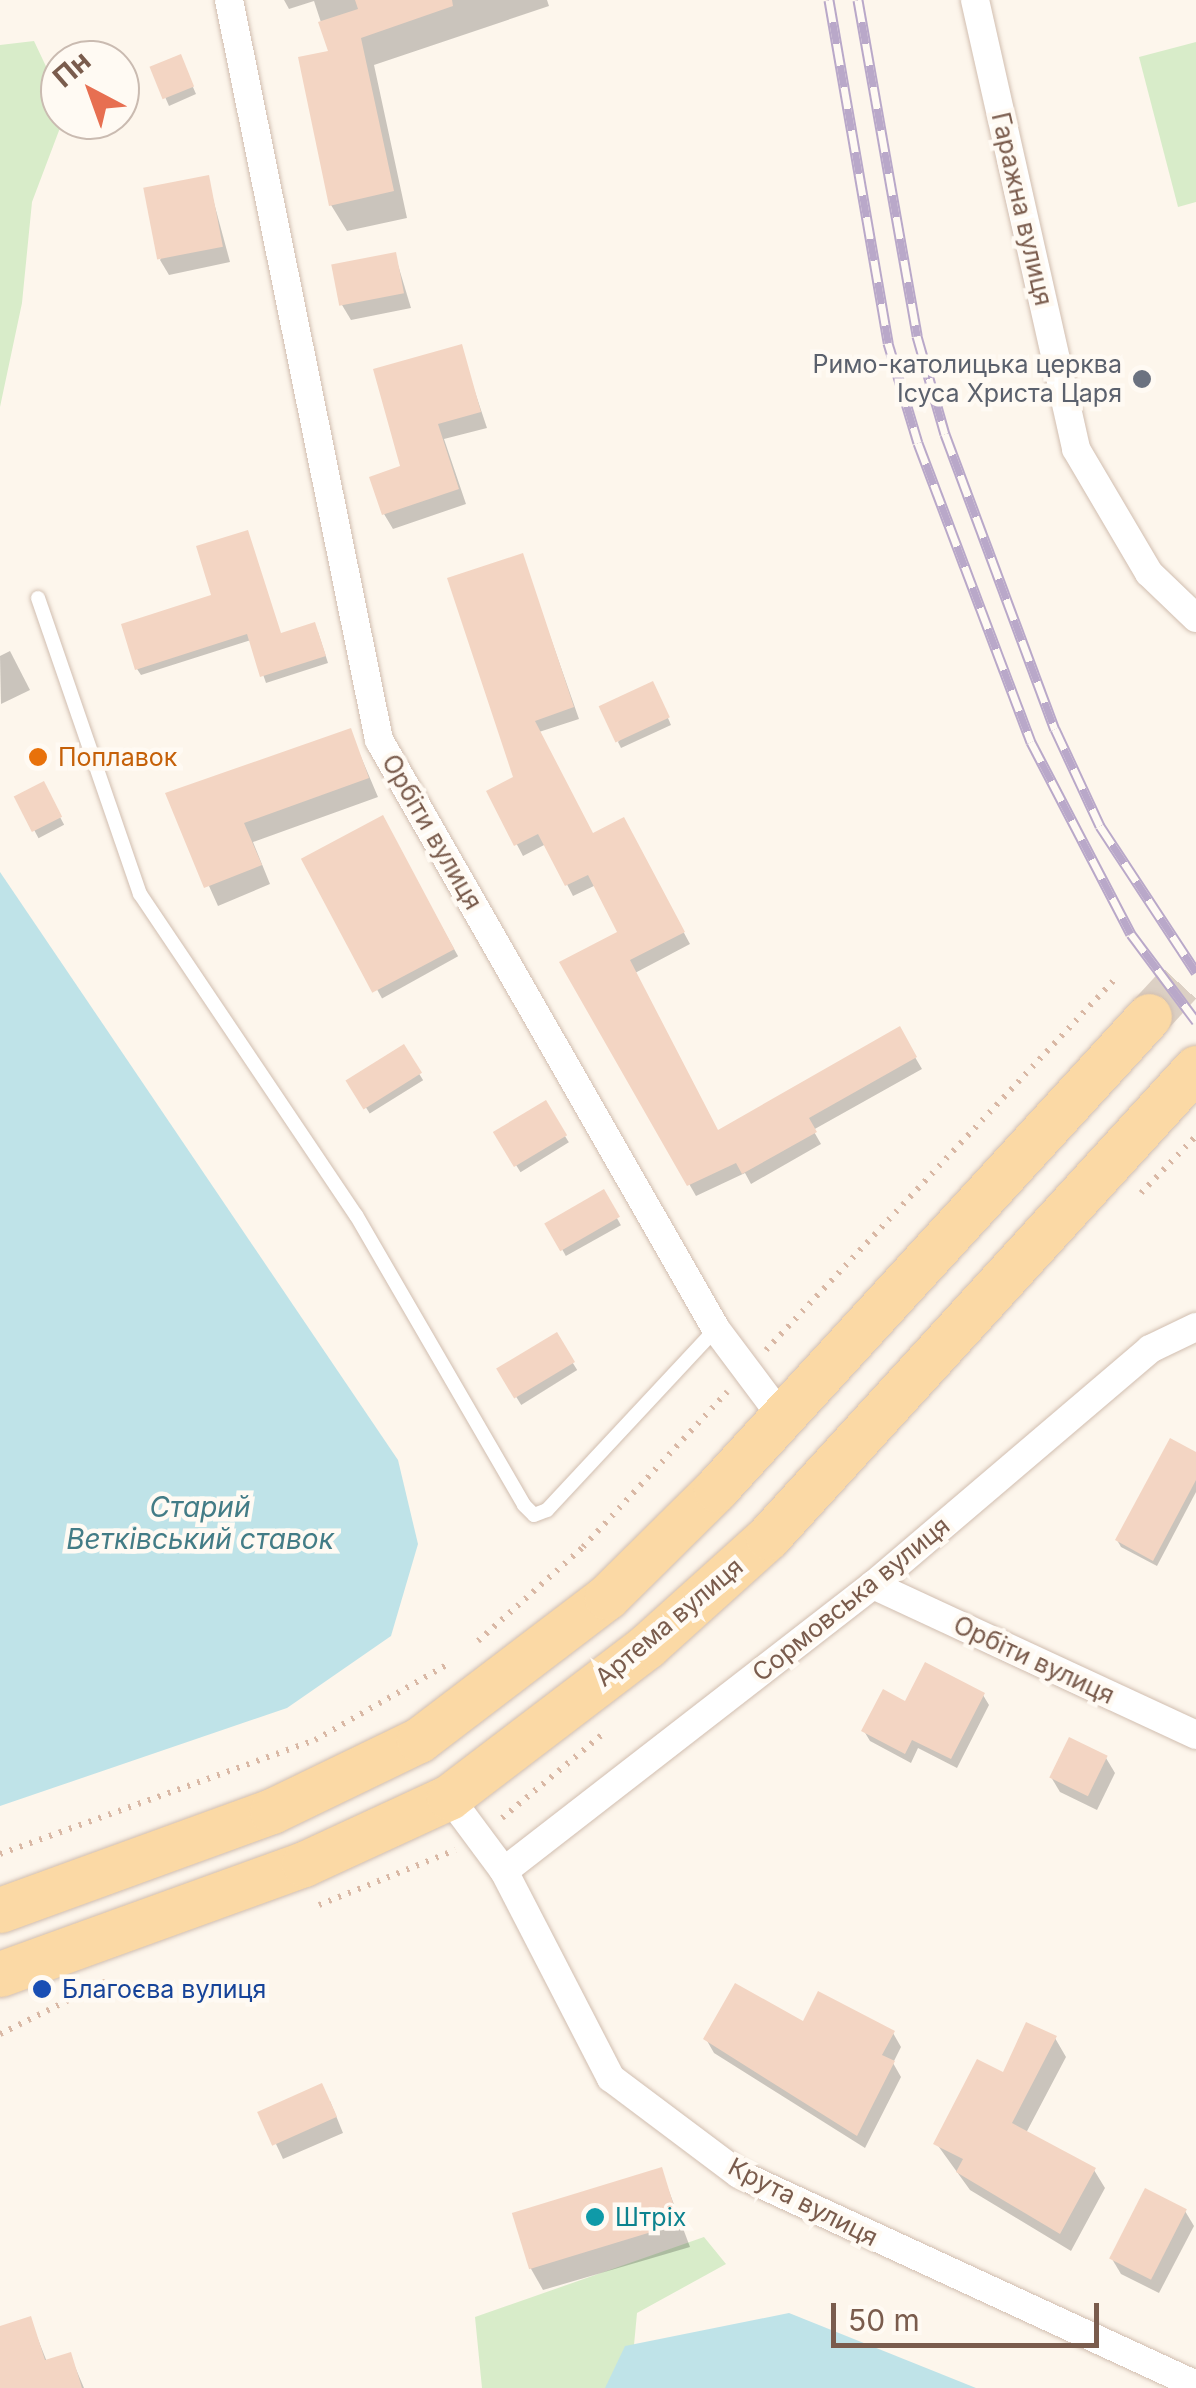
<!DOCTYPE html>
<meta charset="utf-8">
<style>
body{margin:0}
#map{position:relative;width:1196px;height:2388px;overflow:hidden;background:#fdf6ec;font-family:Inter,sans-serif}
div>[style]{position:absolute}
[style*='--x']{left:calc(var(--x)*1px);top:calc(var(--y)*1px);width:calc(var(--w)*1px);rotate:calc(var(--a)*1deg)}
.green>*{inset:0;background:#d8ecc9}
.water>*{inset:0;background:#bfe3e8}
.shadow>*{inset:0;background:#0003;transform-origin:0 0}
.building>*{inset:0;background:#f3d5c3;transform-origin:0 0}
.primary-tunnel>*{height:45px;margin-top:-22.5px;transform-origin:0;background:repeating-linear-gradient(90deg,#dcd0c4 0 45px,transparent 0 67px)}
.path>*{height:6px;margin-top:-3px;transform-origin:0;background:repeating-linear-gradient(90deg,#d9b8a5 0 2.5px,transparent 0 10.5px)}
.roads{filter:drop-shadow(0 0 2px #d1beb0) drop-shadow(0 0 2px #d1beb0)}
.lane>*{height:14px;margin:-7px;padding:0 7px;transform-origin:7px;border-radius:7px;background:#fff}
.street>*{height:28px;margin:-14px;padding:0 14px;transform-origin:14px;border-radius:14px;background:#fff}
.primary>*{height:45px;margin:-22.5px;padding:0 22.5px;transform-origin:22.5px;border-radius:22.5px;background:#fbd9a5}
.rail>*{height:11px;margin-top:-5.5px;transform-origin:0;background:repeating-linear-gradient(90deg,#fffaf3 0 22px,#b9a8c9 0 44px);box-sizing:border-box;border-block:2px solid #b9a8c9}
.dots>*{width:28px;height:28px;translate:-50% -50%;box-sizing:border-box;border:5px solid #fffaf3;border-radius:50%}
span{translate:-50% -50%;white-space:nowrap;text-align:center;line-height:1.15;-webkit-text-stroke:9px #fffaf3;paint-order:stroke}
.street-label{font-size:25px;color:#7a5c4d}
.worship-label{font-size:25px;color:#5b616d}
.right{translate:-100% -50%;text-align:right}
.food-label{font-size:25px;color:#c56008}
.left{translate:0 -50%;text-align:left}
.transit-label{font-size:25px;color:#164399}
.culture-label{font-size:25px;color:#0d838f}
.water-label{font-size:28px;color:#437c86;font-style:italic}
.north{position:absolute;left:40px;top:40px;width:100px;height:100px;box-sizing:border-box;background:#fffaf3;border:2px solid #cabbb1;border-radius:50%;rotate:319deg;font-size:28px;font-weight:700;line-height:40px;text-align:center;color:#7a5c4d}
.north::after{content:'';display:block;margin:auto;width:35px;height:45px;background:#e76f51;clip-path:polygon(50% 0,100% 100%,50% 72%,0 100%)}
.scale{position:absolute;left:831px;top:2303px;width:268px;height:45px;box-sizing:border-box;border:5px solid #7a5c4d;border-top:0;padding-left:12px;font-size:30px;line-height:35px;white-space:nowrap;color:#7a5c4d;-webkit-text-stroke:8px #fffaf3;paint-order:stroke}
</style>
<div id="map">
<div class="green">
<i style="clip-path:polygon(34px 41px,60px 96px,63px 120px,32px 202px,22px 303px,0 407px,0 45px)"></i>
<i style="clip-path:polygon(1196px 42px,1196px 202px,1178px 207px,1139px 57px)"></i>
<i style="clip-path:polygon(704px 2237px,726px 2264px,637px 2313px,630px 2388px,482px 2388px,475px 2317px)"></i>
</div>
<div class="water">
<i style="clip-path:polygon(0 872px,398px 1460px,418px 1544px,391px 1636px,287px 1708px,0 1806px)"></i>
<i style="clip-path:polygon(789px 2313px,976px 2388px,605px 2388px,625px 2346px)"></i>
</div>
<div class="shadow">
<i style="clip-path:polygon(284px 0,547px 0,549px 6px,374px 65px,407px 218px,347px 231px,331px 205px,331px 53px,314px 1px,289px 9px)"></i>
<i style="clip-path:polygon(183px 64px,196px 94px,169px 106px,153px 69px)"></i>
<i style="clip-path:polygon(207px 177px,230px 262px,169px 275px,160px 260px)"></i>
<i style="clip-path:polygon(395px 255px,411px 308px,351px 320px,342px 305px)"></i>
<i style="clip-path:polygon(460px 347px,487px 428px,444px 439px,466px 504px,393px 529px,384px 514px)"></i>
<i style="clip-path:polygon(522px 556px,579px 719px,539px 732px,592px 836px,623px 820px,690px 944px,635px 973px,717px 1133px,899px 1030px,922px 1069px,813px 1130px,821px 1144px,751px 1184px,745px 1173px,696px 1196px,563px 963px,621px 933px,596px 885px,573px 896px,546px 844px,523px 856px,489px 792px,516px 778px)"></i>
<i style="clip-path:polygon(214px 597px,282px 636px,318px 632px,328px 663px,266px 683px,251px 640px,141px 675px,137px 669px)"></i>
<i style="clip-path:polygon(10px 651px,30px 690px,1px 704px,0 656px)"></i>
<i style="clip-path:polygon(656px 691px,671px 725px,621px 748px,618px 742px)"></i>
<i style="clip-path:polygon(350px 731px,378px 797px,253px 842px,270px 884px,218px 906px,168px 795px)"></i>
<i style="left:43px;top:785px;width:45px;height:29px;rotate:62deg"></i>
<i style="left:382px;top:819px;width:157px;height:87px;rotate:61deg"></i>
<i style="left:403px;top:1048px;width:38px;height:63px;rotate:58deg"></i>
<i style="left:545px;top:1104px;width:45px;height:57px;rotate:58deg"></i>
<i style="left:603px;top:1193px;width:37px;height:63px;rotate:61deg"></i>
<i style="left:556px;top:1336px;width:40px;height:66px;rotate:58deg"></i>
<i style="clip-path:polygon(1196px 1454px,1196px 1492px,1157px 1566px,1121px 1547px,1117px 1540px)"></i>
<i style="clip-path:polygon(983px 1695px,989px 1705px,957px 1768px,918px 1748px,911px 1763px,870px 1741px,864px 1731px,906px 1704px)"></i>
<i style="clip-path:polygon(1106px 1758px,1115px 1773px,1097px 1810px,1060px 1792px,1051px 1777px)"></i>
<i style="clip-path:polygon(804px 2025px,893px 2033px,901px 2047px,893px 2063px,901px 2077px,865px 2148px,714px 2053px,706px 2039px)"></i>
<i style="clip-path:polygon(1055px 2038px,1066px 2057px,1026px 2133px,1094px 2170px,1105px 2188px,1071px 2251px,970px 2190px,936px 2143px,1004px 2076px)"></i>
<i style="clip-path:polygon(330px 2101px,343px 2133px,283px 2159px,261px 2112px)"></i>
<i style="clip-path:polygon(661px 2170px,690px 2247px,543px 2290px,530px 2267px)"></i>
<i style="clip-path:polygon(1185px 2211px,1194px 2226px,1159px 2293px,1121px 2274px,1112px 2259px)"></i>
<i style="clip-path:polygon(30px 2319px,47px 2362px,70px 2355px,84px 2388px,0 2388px,0 2329px)"></i>
</div>
<div class="building">
<i style="clip-path:polygon(355px 0,452px 0,453px 6px,361px 38px,394px 191px,329px 206px,298px 57px,328px 51px,318px 22px,358px 9px)"></i>
<i style="left:181px;top:54px;width:35px;height:34px;rotate:68deg"></i>
<i style="left:209px;top:175px;width:73px;height:67px;rotate:79deg"></i>
<i style="left:396px;top:252px;width:42px;height:66px;rotate:79deg"></i>
<i style="clip-path:polygon(462px 344px,481px 412px,438px 424px,459px 489px,382px 515px,369px 477px,400px 466px,373px 369px)"></i>
<i style="clip-path:polygon(248px 530px,281px 633px,315px 622px,326px 656px,260px 677px,247px 634px,135px 670px,121px 624px,211px 595px,196px 546px)"></i>
<i style="clip-path:polygon(523px 553px,574px 707px,535px 721px,593px 833px,624px 817px,685px 932px,630px 960px,718px 1130px,900px 1026px,917px 1057px,809px 1118px,817px 1132px,742px 1174px,736px 1163px,687px 1186px,559px 962px,617px 932px,588px 875px,565px 886px,538px 834px,514px 846px,486px 791px,513px 777px,447px 578px)"></i>
<i style="left:653px;top:681px;width:40px;height:60px;rotate:65deg"></i>
<i style="clip-path:polygon(351px 728px,369px 778px,244px 823px,262px 865px,204px 888px,165px 793px)"></i>
<i style="left:44px;top:781px;width:40px;height:34px;rotate:63deg"></i>
<i style="left:383px;top:815px;width:152px;height:93px;rotate:62deg"></i>
<i style="left:404px;top:1044px;width:34px;height:69px;rotate:58deg"></i>
<i style="left:546px;top:1100px;width:41px;height:62px;rotate:59deg"></i>
<i style="left:604px;top:1189px;width:32px;height:69px;rotate:60deg"></i>
<i style="left:557px;top:1332px;width:35px;height:71px;rotate:59deg"></i>
<i style="clip-path:polygon(1170px 1438px,1196px 1452px,1196px 1480px,1153px 1561px,1115px 1540px)"></i>
<i style="clip-path:polygon(925px 1662px,985px 1693px,951px 1759px,912px 1740px,905px 1754px,861px 1731px,883px 1689px,905px 1701px)"></i>
<i style="left:1069px;top:1737px;width:43px;height:45px;rotate:26deg"></i>
<i style="clip-path:polygon(735px 1983px,803px 2021px,818px 1991px,895px 2031px,882px 2055px,895px 2061px,857px 2136px,703px 2039px)"></i>
<i style="clip-path:polygon(1026px 2022px,1057px 2036px,1012px 2123px,1096px 2168px,1060px 2234px,956px 2172px,963px 2159px,933px 2144px,977px 2059px,1003px 2072px)"></i>
<i style="left:322px;top:2083px;width:37px;height:71px;rotate:66deg"></i>
<i style="left:662px;top:2167px;width:59px;height:157px;rotate:73deg"></i>
<i style="left:1145px;top:2188px;width:47px;height:79px;rotate:27deg"></i>
<i style="clip-path:polygon(31px 2316px,45px 2360px,71px 2352px,82px 2388px,0 2388px,0 2326px)"></i>
</div>
<div class="primary-tunnel">
<i style="--x:1149;--y:1016;--w:69;--a:-47.3"></i>
</div>
<div class="path">
<i style="--x:1141;--y:1193;--w:79;--a:-46"></i>
<i style="--x:766;--y:1350;--w:509;--a:-46.75"></i>
<i style="--x:478;--y:1641;--w:141;--a:-41.8"></i>
<i style="--x:583;--y:1547;--w:212;--a:-47.1"></i>
<i style="--x:502;--y:1818;--w:133;--a:-39.8"></i>
<i style="--x:0;--y:1854;--w:335;--a:-19.9"></i>
<i style="--x:315;--y:1740;--w:153;--a:-29.7"></i>
<i style="--x:319;--y:1905;--w:147;--a:-22"></i>
<i style="--x:0;--y:2034;--w:122;--a:-26.4"></i>
</div>
<div class="roads">
<div class="lane">
<i style="--x:38;--y:598;--w:313;--a:71"></i>
<i style="--x:140;--y:894;--w:387;--a:56.1"></i>
<i style="--x:356;--y:1215;--w:335;--a:59.9"></i>
<i style="--x:524;--y:1505;--w:14;--a:45"></i>
<i style="--x:534;--y:1515;--w:14;--a:-21"></i>
<i style="--x:547;--y:1510;--w:248;--a:-47"></i>
</div>
<div class="street">
<i style="--x:229;--y:0;--w:755;--a:78.54"></i>
<i style="--x:379;--y:740;--w:679;--a:60.22"></i>
<i style="--x:716;--y:1329;--w:109;--a:53.2"></i>
<i style="--x:975;--y:0;--w:460;--a:77.3"></i>
<i style="--x:1076;--y:449;--w:144;--a:59.5"></i>
<i style="--x:1149;--y:573;--w:65;--a:43.8"></i>
<i style="--x:873;--y:1585;--w:356;--a:24.9"></i>
<i style="--x:449;--y:1797;--w:92;--a:53.4"></i>
<i style="--x:504;--y:1871;--w:233;--a:62.7"></i>
<i style="--x:611;--y:2078;--w:160;--a:36.9"></i>
<i style="--x:739;--y:2174;--w:503;--a:24.78"></i>
<i style="--x:504;--y:1871;--w:467;--a:-37.8"></i>
<i style="--x:873;--y:1585;--w:364;--a:-40.4"></i>
<i style="--x:1150;--y:1349;--w:51;--a:-25.6"></i>
</div>
<div class="primary">
<i style="--x:0;--y:1910;--w:289;--a:-20"></i>
<i style="--x:272;--y:1811;--w:163;--a:-25.8"></i>
<i style="--x:419;--y:1740;--w:236;--a:-37.3"></i>
<i style="--x:607;--y:1597;--w:153;--a:-44.7"></i>
<i style="--x:716;--y:1489;--w:641;--a:-47.53"></i>
<i style="--x:0;--y:1974;--w:323;--a:-19.9"></i>
<i style="--x:304;--y:1864;--w:160;--a:-24.8"></i>
<i style="--x:449;--y:1797;--w:249;--a:-37.3"></i>
<i style="--x:647;--y:1646;--w:163;--a:-42"></i>
<i style="--x:768;--y:1537;--w:635;--a:-47.62"></i>
</div>
</div>
<div class="rail">
<i style="--x:829;--y:0;--w:348;--a:80.2"></i>
<i style="--x:888;--y:343;--w:104;--a:73.3"></i>
<i style="--x:918;--y:443;--w:320;--a:69.3"></i>
<i style="--x:1031;--y:742;--w:216;--a:62.5"></i>
<i style="--x:1131;--y:934;--w:109;--a:53.2"></i>
<i style="--x:858;--y:0;--w:341;--a:80"></i>
<i style="--x:917;--y:336;--w:102;--a:74.1"></i>
<i style="--x:945;--y:434;--w:315;--a:69.6"></i>
<i style="--x:1055;--y:729;--w:107;--a:65.1"></i>
<i style="--x:1100;--y:826;--w:175;--a:56.7"></i>
</div>
<div class="dots">
<i style="left:1142px;top:379px;background:#6b7280"></i>
<i style="left:38px;top:757px;background:#e8710a"></i>
<i style="left:42px;top:1989px;background:#1a4fb4"></i>
<i style="left:595px;top:2217px;background:#0f9aa8"></i>
</div>
<div class="street-label">
<span style="left:1022px;top:209px;rotate:77deg">Гаражна вулиця</span>
<span style="left:432px;top:832px;rotate:60deg">Орбіти вулиця</span>
<span style="left:851px;top:1599px;rotate:-39deg">Сормовська вулиця</span>
<span style="left:669px;top:1622px;rotate:-40deg">Артема вулиця</span>
<span style="left:1034px;top:1660px;rotate:25deg">Орбіти вулиця</span>
<span style="left:803px;top:2202px;rotate:27deg">Крута вулиця</span>
</div>
<div class="worship-label">
<span class="right" style="left:1122px;top:379px">Римо-католицька церква<br>Ісуса Христа Царя</span>
</div>
<div class="food-label">
<span class="left" style="left:58px;top:757px">Поплавок</span>
</div>
<div class="transit-label">
<span class="left" style="left:62px;top:1989px">Благоєва вулиця</span>
</div>
<div class="culture-label">
<span class="left" style="left:615px;top:2217px">Штріх</span>
</div>
<div class="water-label">
<span style="left:200px;top:1523px">Старий<br>Ветківський ставок</span>
</div>
<div class="north">Пн</div>
<div class="scale">50 m</div>
</div>
